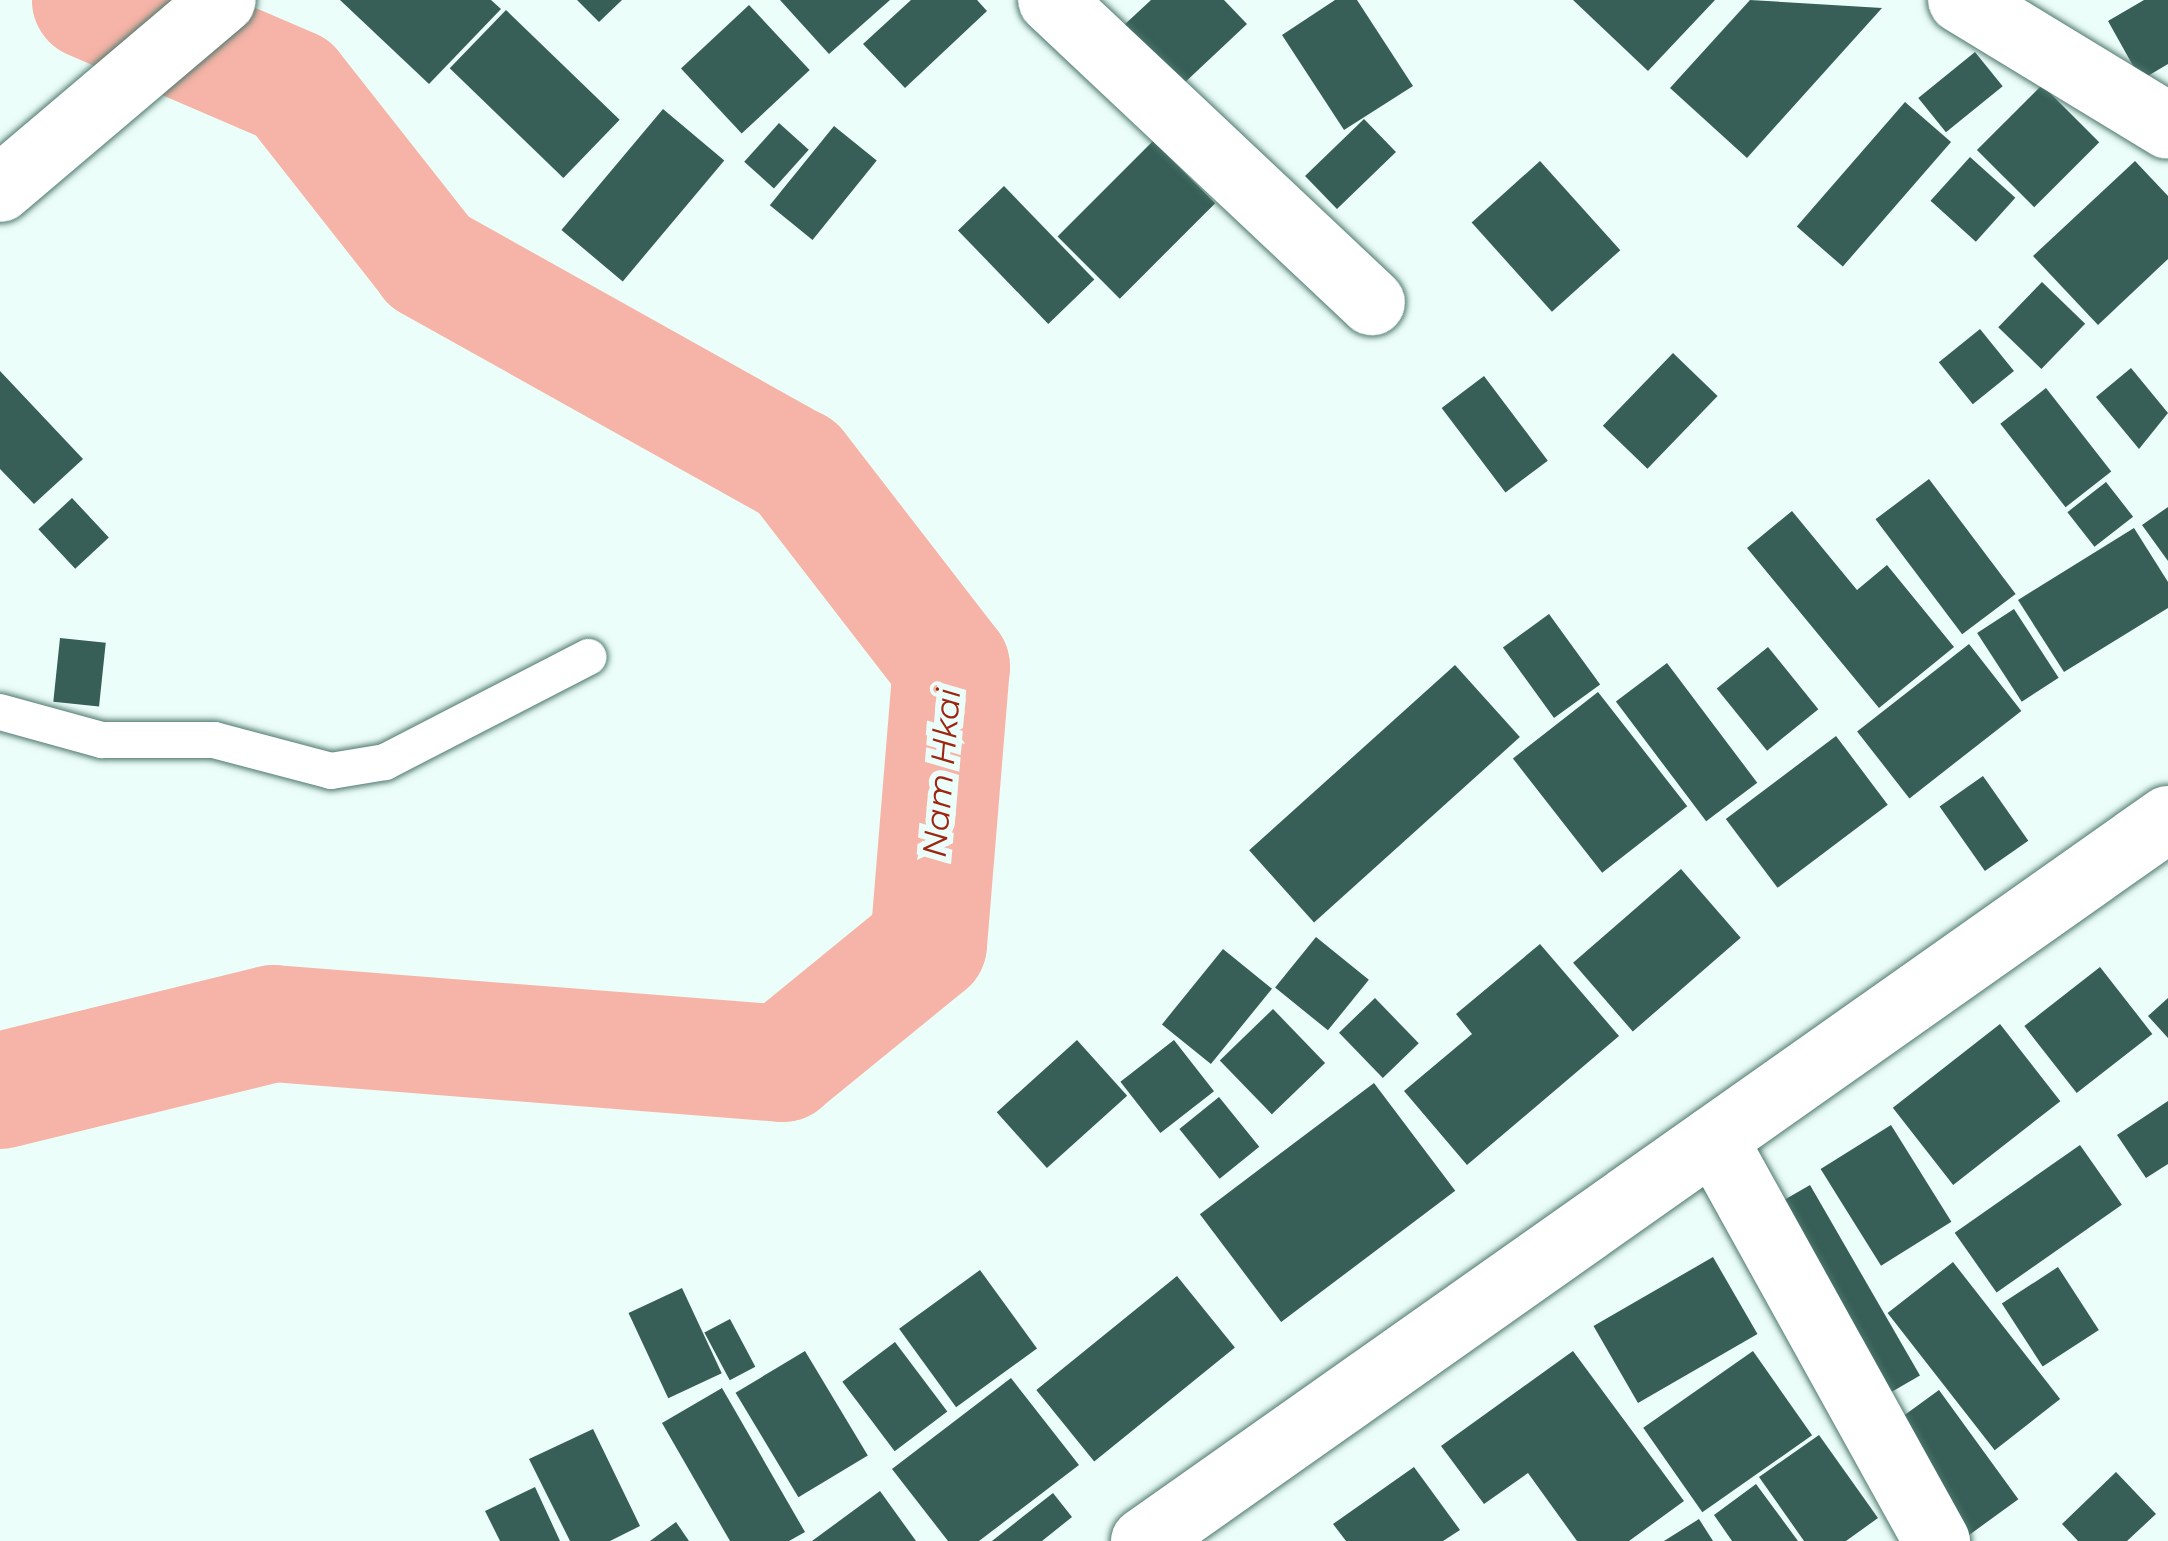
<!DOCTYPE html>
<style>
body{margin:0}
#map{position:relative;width:2168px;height:1541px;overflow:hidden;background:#ecfef9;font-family:Montserrat,sans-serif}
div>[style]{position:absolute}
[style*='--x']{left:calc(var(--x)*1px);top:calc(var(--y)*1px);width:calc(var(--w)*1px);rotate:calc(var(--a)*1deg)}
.river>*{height:117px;margin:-58.5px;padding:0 58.5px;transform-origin:58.5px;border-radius:58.5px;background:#f5b4a7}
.building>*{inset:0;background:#375f57;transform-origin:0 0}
.roads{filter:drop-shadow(0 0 3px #4e776d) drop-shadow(0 0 3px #4e776d)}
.service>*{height:36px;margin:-18px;padding:0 18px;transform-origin:18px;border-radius:18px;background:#fff}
.minor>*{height:66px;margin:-33px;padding:0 33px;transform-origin:33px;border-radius:33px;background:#fff}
.secondary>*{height:66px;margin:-33px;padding:0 33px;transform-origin:33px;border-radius:33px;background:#fff}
span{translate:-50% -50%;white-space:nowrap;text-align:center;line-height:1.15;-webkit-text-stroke:12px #ecfef9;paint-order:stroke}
.water-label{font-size:33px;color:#9d2511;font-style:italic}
</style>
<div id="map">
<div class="river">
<i style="--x:0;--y:1090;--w:281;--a:-13.8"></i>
<i style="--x:273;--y:1023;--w:511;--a:4.49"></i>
<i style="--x:782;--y:1063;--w:188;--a:-39.2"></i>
<i style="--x:928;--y:944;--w:279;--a:-85.3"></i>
<i style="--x:951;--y:666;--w:252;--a:-127.7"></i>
<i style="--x:797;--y:467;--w:422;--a:-150.8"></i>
<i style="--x:429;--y:261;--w:221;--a:-128.2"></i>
<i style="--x:292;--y:87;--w:220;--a:-156.7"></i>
</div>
<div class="building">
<i style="clip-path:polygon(340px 0,491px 0,501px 9px,429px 84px)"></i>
<i style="clip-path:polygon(577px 0,622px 0,599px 22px)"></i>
<i style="clip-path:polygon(780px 0,890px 0,829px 54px)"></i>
<i style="clip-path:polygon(911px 0,977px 0,987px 11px,905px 88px,863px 44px)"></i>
<i style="clip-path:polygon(1151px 0,1224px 0,1247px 24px,1180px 87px,1123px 26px)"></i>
<i style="clip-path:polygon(1335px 0,1357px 0,1413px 86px,1344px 130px,1282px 35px)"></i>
<i style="clip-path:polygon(1573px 0,1715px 0,1648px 71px)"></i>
<i style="clip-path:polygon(1750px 0,1882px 8px,1747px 158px,1670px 88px)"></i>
<i style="clip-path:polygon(2144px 0,2168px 0,2168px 64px,2141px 80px,2108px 21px)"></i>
<i style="left:749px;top:5px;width:89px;height:93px;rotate:47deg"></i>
<i style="left:506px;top:10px;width:158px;height:81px;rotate:44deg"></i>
<i style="left:1975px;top:52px;width:44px;height:73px;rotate:51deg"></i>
<i style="left:2042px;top:85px;width:81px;height:92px;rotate:45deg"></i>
<i style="left:1905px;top:102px;width:61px;height:165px;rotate:41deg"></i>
<i style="left:663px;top:109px;width:80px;height:158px;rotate:40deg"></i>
<i style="left:1364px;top:119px;width:46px;height:82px;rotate:46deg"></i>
<i style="left:779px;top:123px;width:40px;height:52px;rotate:42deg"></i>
<i style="left:834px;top:126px;width:55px;height:102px;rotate:39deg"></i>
<i style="left:1153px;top:141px;width:88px;height:135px;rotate:45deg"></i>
<i style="left:1970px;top:157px;width:61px;height:59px;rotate:42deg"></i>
<i style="left:1540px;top:161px;width:120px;height:92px;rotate:48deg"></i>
<i style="clip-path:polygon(2135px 161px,2168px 196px,2168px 259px,2098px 325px,2033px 256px)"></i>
<i style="left:1004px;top:186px;width:130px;height:64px;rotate:46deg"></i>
<i style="left:2042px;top:282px;width:60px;height:63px;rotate:44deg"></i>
<i style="left:1980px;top:329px;width:54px;height:53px;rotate:51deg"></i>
<i style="left:1673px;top:353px;width:62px;height:101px;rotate:44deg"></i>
<i style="clip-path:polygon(2131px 368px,2168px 413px,2139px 449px,2096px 397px)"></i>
<i style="clip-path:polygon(0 371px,83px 459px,34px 504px,0 469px)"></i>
<i style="left:1484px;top:376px;width:106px;height:53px;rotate:53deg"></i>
<i style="left:2046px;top:388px;width:106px;height:58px;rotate:52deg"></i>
<i style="left:1929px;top:479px;width:144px;height:67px;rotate:53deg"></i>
<i style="left:2106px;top:482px;width:44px;height:49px;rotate:52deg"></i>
<i style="left:72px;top:498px;width:54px;height:46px;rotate:47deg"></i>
<i style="clip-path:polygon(2168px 507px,2168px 561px,2142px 525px)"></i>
<i style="clip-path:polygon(1792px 511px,1857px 590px,1887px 565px,1954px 647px,1879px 708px,1747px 548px)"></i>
<i style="clip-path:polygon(2134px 528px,2168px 582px,2168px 608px,2064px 672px,2018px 600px)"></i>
<i style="left:2014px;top:609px;width:82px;height:44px;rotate:57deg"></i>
<i style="left:1549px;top:614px;width:87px;height:57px;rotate:54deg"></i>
<i style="left:60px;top:638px;width:46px;height:64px;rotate:6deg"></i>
<i style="left:1969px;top:644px;width:85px;height:142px;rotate:52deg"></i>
<i style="left:1768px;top:647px;width:80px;height:66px;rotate:51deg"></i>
<i style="left:1667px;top:663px;width:150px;height:64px;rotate:53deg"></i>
<i style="left:1455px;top:665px;width:97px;height:277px;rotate:48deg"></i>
<i style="left:1598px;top:692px;width:145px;height:108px;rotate:52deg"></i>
<i style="left:1836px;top:736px;width:86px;height:138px;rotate:53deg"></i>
<i style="left:1983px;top:776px;width:79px;height:53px;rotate:55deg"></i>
<i style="left:1681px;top:869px;width:91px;height:143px;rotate:49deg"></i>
<i style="left:1316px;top:937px;width:68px;height:65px;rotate:39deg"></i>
<i style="clip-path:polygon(1540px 944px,1619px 1036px,1467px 1165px,1404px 1091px,1472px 1034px,1456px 1014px)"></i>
<i style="left:1223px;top:949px;width:63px;height:97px;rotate:39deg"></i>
<i style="left:2100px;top:967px;width:85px;height:96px;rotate:52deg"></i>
<i style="left:1375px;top:998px;width:63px;height:50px;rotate:46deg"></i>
<i style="clip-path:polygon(2168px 998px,2168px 1038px,2148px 1016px)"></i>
<i style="left:1273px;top:1009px;width:75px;height:74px;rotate:46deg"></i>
<i style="left:2000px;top:1024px;width:98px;height:136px;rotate:52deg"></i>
<i style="left:1077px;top:1040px;width:75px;height:108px;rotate:48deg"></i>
<i style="left:1174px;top:1040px;width:65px;height:68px;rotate:52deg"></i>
<i style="left:1374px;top:1083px;width:135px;height:218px;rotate:53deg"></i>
<i style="left:1219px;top:1097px;width:64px;height:51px;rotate:51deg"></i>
<i style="clip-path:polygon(2168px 1101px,2168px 1164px,2146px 1178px,2117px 1135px)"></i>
<i style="left:1891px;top:1125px;width:114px;height:83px;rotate:58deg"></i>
<i style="left:2080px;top:1145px;width:73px;height:153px;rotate:55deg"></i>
<i style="left:1810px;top:1185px;width:220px;height:41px;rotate:60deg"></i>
<i style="left:1713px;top:1257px;width:89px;height:138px;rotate:60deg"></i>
<i style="left:1953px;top:1262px;width:174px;height:83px;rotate:52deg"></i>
<i style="left:2058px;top:1267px;width:75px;height:67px;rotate:57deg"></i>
<i style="left:980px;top:1270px;width:97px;height:100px;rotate:54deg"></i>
<i style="left:1177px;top:1276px;width:92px;height:181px;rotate:51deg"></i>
<i style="left:682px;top:1288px;width:94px;height:59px;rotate:65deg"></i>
<i style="left:730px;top:1319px;width:54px;height:29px;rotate:62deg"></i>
<i style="left:895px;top:1342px;width:87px;height:66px;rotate:53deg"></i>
<i style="left:805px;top:1351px;width:122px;height:81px;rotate:59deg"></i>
<i style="clip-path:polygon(1573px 1351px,1684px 1501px,1629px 1541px,1577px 1541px,1528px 1473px,1484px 1504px,1441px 1446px)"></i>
<i style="left:1753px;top:1351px;width:103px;height:134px;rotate:55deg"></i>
<i style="clip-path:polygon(1011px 1378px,1079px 1465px,979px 1541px,948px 1541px,892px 1469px)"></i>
<i style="clip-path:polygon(722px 1388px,805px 1532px,789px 1541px,730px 1541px,662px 1423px)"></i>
<i style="left:1939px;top:1390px;width:135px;height:76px;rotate:54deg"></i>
<i style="clip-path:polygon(593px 1429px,640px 1526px,610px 1541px,570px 1541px,529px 1459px)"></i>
<i style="clip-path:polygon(1819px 1435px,1878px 1518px,1846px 1541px,1804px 1541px,1759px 1477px)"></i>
<i style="clip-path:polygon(1414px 1467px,1460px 1530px,1443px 1541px,1346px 1541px,1333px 1524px)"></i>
<i style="clip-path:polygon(2116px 1472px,2156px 1514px,2127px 1541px,2078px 1541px,2062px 1524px)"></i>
<i style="clip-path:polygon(1756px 1484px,1798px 1541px,1732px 1541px,1714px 1515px)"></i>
<i style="clip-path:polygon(535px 1487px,560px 1541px,500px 1541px,485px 1511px)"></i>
<i style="clip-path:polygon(880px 1491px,916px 1541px,812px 1541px)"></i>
<i style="clip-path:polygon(1053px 1493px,1072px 1517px,1042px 1541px,992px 1541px)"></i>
<i style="clip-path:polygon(1699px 1519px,1713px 1541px,1664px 1541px)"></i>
<i style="clip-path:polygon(676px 1522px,689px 1541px,650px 1541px)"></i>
</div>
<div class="roads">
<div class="service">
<i style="--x:0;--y:712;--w:106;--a:15.4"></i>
<i style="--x:102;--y:740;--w:112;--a:0"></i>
<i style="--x:214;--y:740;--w:121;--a:14.8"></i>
<i style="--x:331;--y:771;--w:55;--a:-9.5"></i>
<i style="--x:385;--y:762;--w:229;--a:-27.3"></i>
</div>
<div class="minor">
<i style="--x:1051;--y:0;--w:441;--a:43.3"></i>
<i style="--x:1961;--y:0;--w:242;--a:31.3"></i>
<i style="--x:0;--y:189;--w:292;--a:-40.3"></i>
<i style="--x:1714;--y:1139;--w:460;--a:61"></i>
</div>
<div class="secondary">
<i style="--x:1144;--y:1541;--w:1253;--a:-35.19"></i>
</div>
</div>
<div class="water-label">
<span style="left:942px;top:773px;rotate:-85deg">Nam Hkai</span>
</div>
</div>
